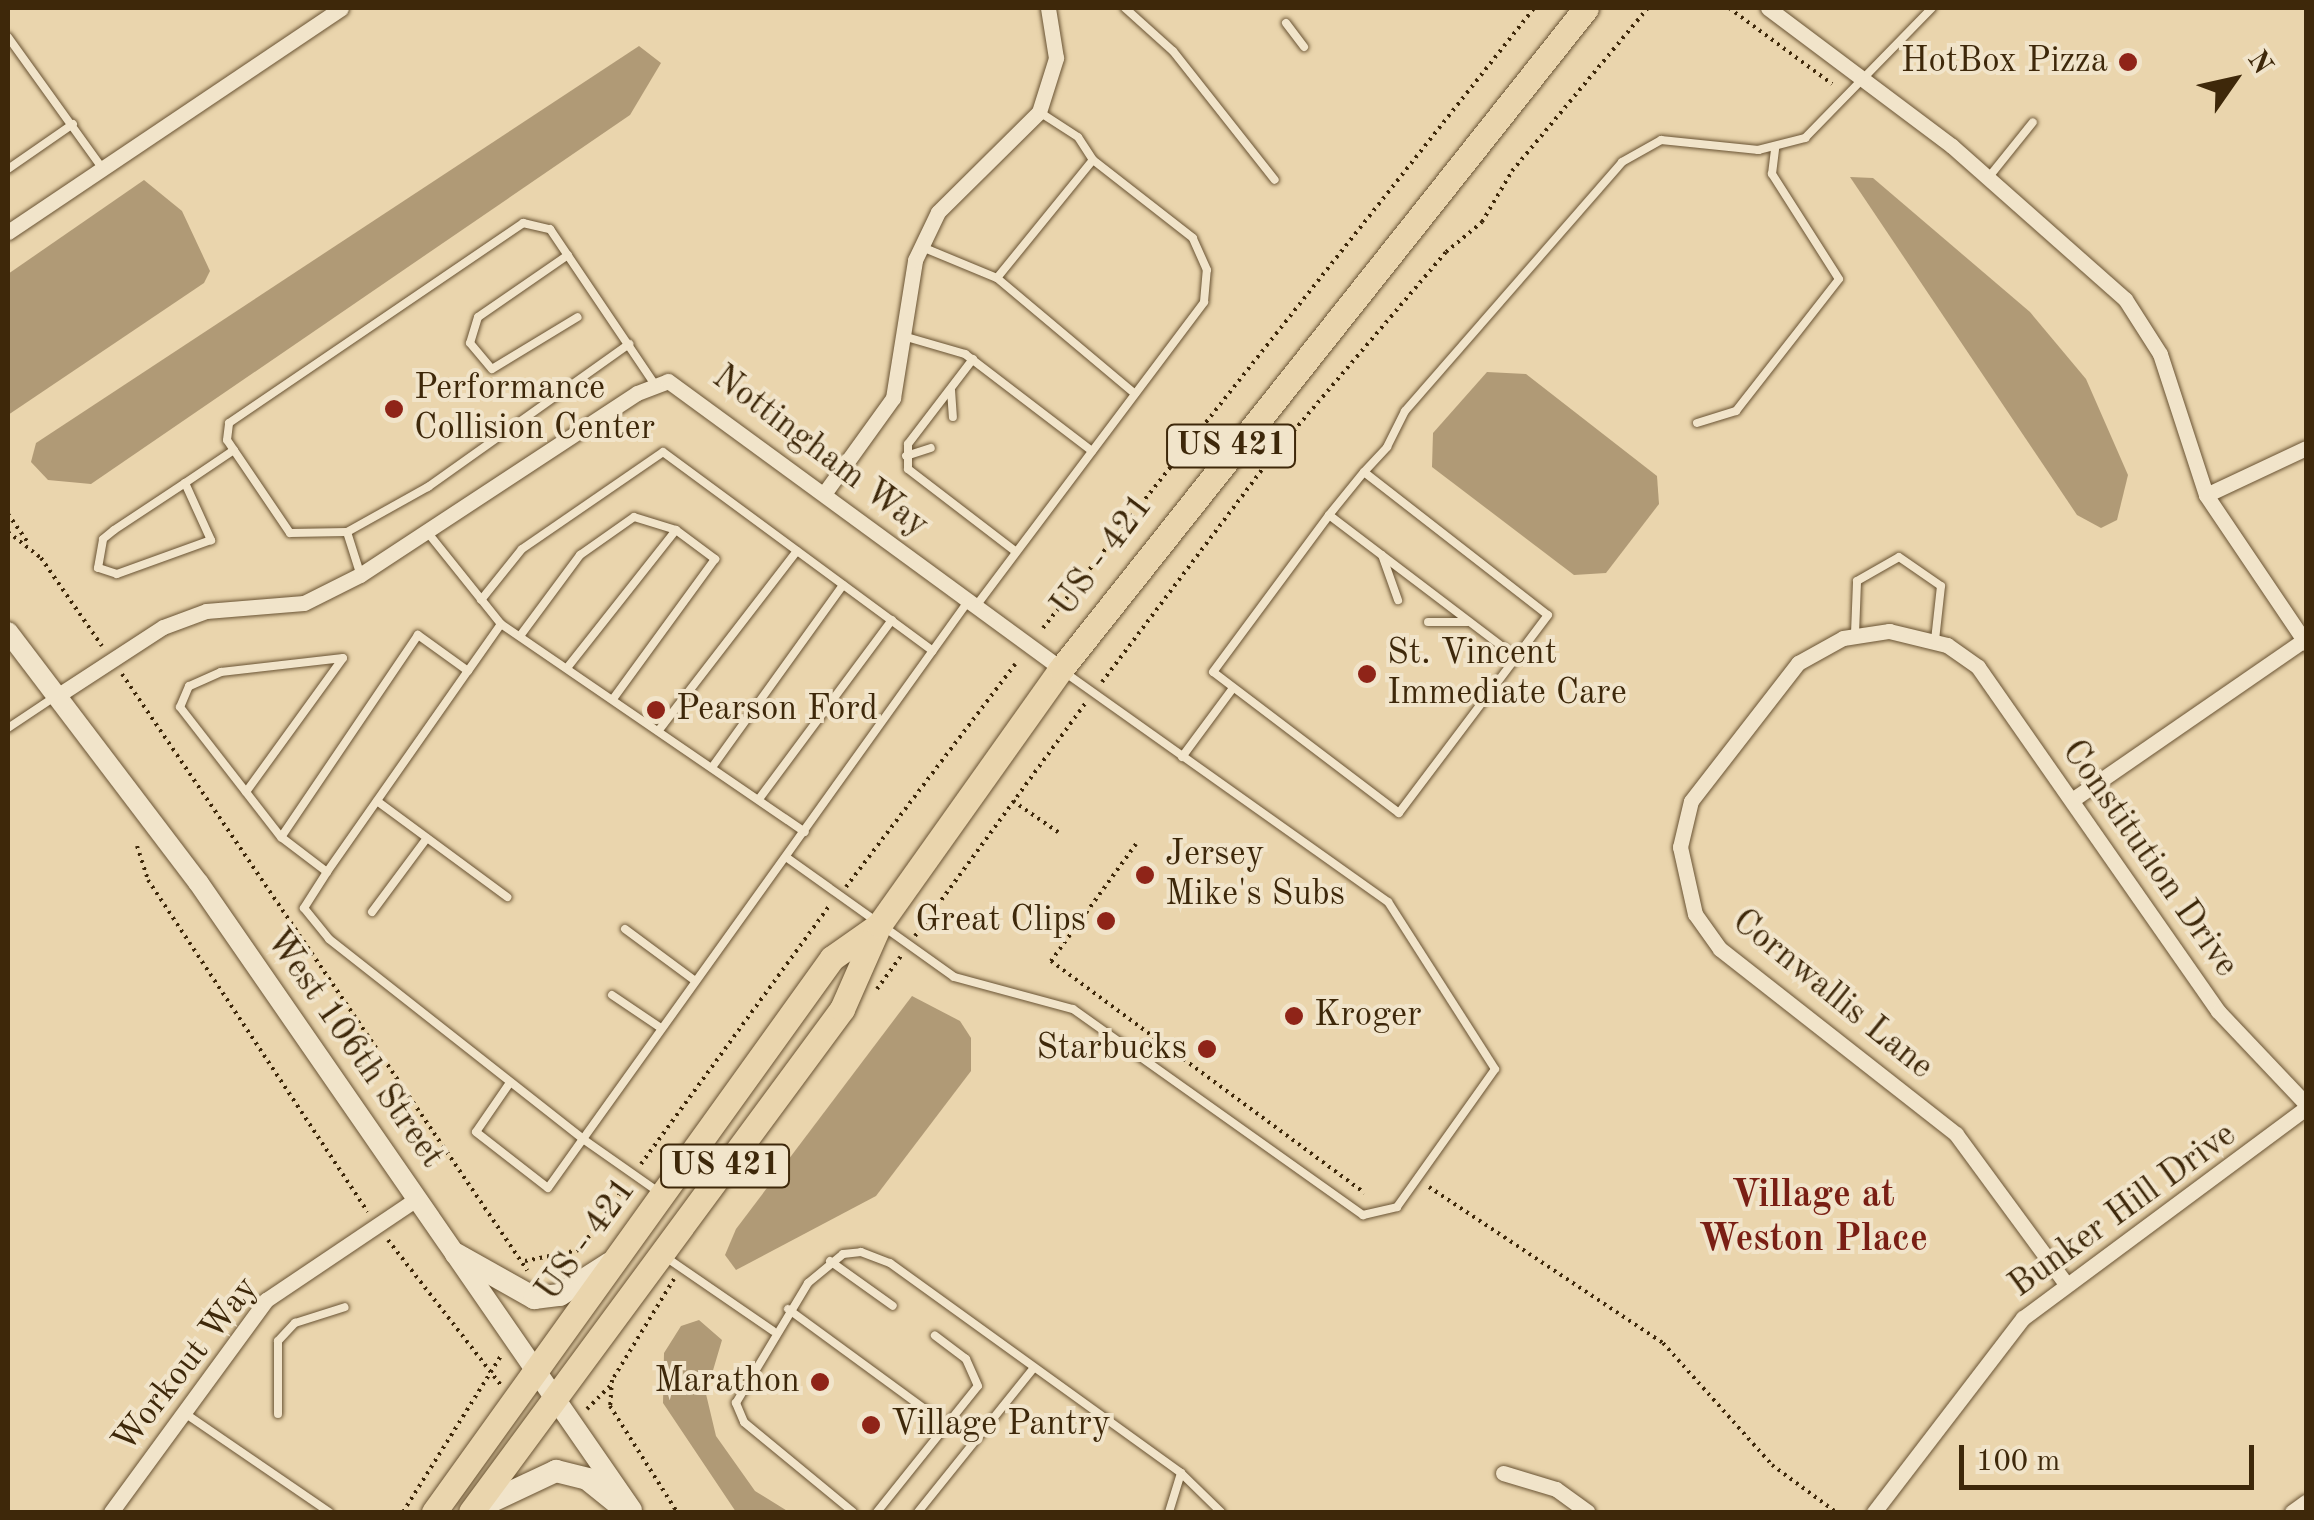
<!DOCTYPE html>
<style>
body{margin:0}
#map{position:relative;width:2314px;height:1520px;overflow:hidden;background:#ead5ad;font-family:"Old Standard TT",serif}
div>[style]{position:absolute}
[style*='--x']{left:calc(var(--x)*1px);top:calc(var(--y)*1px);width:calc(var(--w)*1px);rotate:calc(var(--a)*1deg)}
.water>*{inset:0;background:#b09a76}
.path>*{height:4px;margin-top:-2px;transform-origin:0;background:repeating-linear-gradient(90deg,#3e280a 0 2.5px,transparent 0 7.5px)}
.roads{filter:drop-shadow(0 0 2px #695333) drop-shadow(0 0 2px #695333)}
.service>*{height:8px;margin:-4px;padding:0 4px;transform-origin:4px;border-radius:4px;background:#f1e4ca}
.minor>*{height:15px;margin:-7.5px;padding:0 7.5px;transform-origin:7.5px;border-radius:7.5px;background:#f1e4ca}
.tertiary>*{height:20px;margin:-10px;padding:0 10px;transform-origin:10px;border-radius:10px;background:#f1e4ca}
.secondary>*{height:22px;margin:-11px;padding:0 11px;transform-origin:11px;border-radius:11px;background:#f1e4ca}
.primary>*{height:25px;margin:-12.5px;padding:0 12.5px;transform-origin:12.5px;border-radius:12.5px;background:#ead5ad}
.dots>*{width:28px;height:28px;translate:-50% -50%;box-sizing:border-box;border:5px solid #f1e4ca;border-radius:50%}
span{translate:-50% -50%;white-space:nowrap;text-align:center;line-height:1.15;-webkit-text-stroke:8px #f1e4ca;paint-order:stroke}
.shield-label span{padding:2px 8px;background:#f1e4ca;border:2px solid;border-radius:8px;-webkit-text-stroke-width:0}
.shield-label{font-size:32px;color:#3e280a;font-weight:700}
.poi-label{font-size:35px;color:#3e280a}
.right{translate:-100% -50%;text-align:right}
.left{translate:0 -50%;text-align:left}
.street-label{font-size:35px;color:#3e280a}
.neighbourhood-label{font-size:38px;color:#7a1f14;font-weight:700}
.frame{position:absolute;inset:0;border:10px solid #3e280a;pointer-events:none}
.north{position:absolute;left:2184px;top:30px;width:100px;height:100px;-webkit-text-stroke:8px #f1e4ca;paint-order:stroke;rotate:56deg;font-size:28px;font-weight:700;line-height:40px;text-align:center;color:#3e280a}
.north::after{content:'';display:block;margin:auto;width:35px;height:45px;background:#3e280a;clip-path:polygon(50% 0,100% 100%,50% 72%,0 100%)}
.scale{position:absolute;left:1959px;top:1445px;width:295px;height:45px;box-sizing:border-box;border:5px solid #3e280a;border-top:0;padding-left:12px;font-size:30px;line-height:35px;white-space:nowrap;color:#3e280a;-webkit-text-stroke:8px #f1e4ca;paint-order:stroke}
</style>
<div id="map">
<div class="water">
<i style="clip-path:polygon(639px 46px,661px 63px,630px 115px,91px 484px,48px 480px,31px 462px,36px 443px)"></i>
<i style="clip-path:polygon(1850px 177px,1873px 178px,2030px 312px,2086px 379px,2128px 475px,2117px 520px,2101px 528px,2077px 515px)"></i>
<i style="clip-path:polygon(144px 180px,182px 211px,210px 271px,204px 283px,8px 415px,8px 274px)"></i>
<i style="clip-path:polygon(1487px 372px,1526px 374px,1657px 476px,1659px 504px,1606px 573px,1574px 575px,1432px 467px,1433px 433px)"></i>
<i style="clip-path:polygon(912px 996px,960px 1021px,971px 1038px,971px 1071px,876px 1196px,736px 1270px,725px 1255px,736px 1229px)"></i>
<i style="clip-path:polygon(699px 1320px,722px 1340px,706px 1394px,716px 1436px,755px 1491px,789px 1512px,736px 1512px,663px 1403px,664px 1353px,681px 1326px)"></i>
</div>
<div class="path">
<i style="--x:1729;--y:8;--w:128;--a:36.4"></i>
<i style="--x:8;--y:514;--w:35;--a:55"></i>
<i style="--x:8;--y:532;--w:42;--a:38.2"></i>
<i style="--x:41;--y:558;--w:107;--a:55.3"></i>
<i style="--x:1043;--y:628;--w:791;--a:-51.62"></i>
<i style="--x:122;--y:674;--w:721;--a:55.8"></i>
<i style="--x:1102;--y:682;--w:286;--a:-53"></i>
<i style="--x:1274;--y:454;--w:265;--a:-49.6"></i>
<i style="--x:1446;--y:252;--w:47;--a:-39.8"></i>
<i style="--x:1482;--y:222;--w:59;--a:-59.5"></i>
<i style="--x:1512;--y:171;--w:212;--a:-50.2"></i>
<i style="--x:1013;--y:801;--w:55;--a:34.6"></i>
<i style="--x:1136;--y:844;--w:145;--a:126"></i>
<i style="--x:1051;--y:961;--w:390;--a:36.5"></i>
<i style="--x:137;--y:846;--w:36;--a:72"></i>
<i style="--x:148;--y:880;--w:398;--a:56.5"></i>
<i style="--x:846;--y:887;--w:280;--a:-52.8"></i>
<i style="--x:915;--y:936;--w:291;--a:-53.8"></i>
<i style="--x:877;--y:989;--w:41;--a:-54"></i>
<i style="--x:641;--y:1164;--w:321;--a:-53.9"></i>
<i style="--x:1429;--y:1187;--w:281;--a:33.7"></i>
<i style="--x:1663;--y:1343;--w:164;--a:48.2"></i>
<i style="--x:1772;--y:1465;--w:79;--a:36.3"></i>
<i style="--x:388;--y:1240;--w:184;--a:52.1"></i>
<i style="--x:525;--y:1261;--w:55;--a:-11.5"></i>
<i style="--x:579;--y:1250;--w:82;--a:-54"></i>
<i style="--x:674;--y:1279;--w:119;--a:121.5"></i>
<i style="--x:612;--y:1380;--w:26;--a:94"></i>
<i style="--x:610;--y:1406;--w:125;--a:57.7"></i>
<i style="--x:587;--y:1409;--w:33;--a:-45"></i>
<i style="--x:403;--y:1512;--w:184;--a:-57.9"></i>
</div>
<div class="roads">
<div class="service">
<i style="--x:1125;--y:8;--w:64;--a:41.9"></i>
<i style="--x:1173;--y:51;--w:164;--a:51.7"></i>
<i style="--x:1286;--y:23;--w:30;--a:53"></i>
<i style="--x:8;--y:37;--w:161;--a:54.3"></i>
<i style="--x:8;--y:169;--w:79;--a:-34.7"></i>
<i style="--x:1989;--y:177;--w:70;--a:-51.3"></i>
<i style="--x:922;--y:247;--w:81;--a:22.5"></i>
<i style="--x:997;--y:278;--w:152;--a:-50.9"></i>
<i style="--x:1093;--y:160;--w:27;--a:-123"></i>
<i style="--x:1078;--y:137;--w:44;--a:-147"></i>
<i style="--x:568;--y:255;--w:109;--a:145.4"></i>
<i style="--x:478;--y:317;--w:27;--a:107"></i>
<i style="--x:470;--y:343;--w:34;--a:50"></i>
<i style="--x:492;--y:369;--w:100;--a:-31.2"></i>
<i style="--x:997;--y:278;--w:180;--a:40"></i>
<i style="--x:903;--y:336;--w:65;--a:16.2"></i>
<i style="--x:965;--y:354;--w:160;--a:37.4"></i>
<i style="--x:973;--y:359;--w:107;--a:127.4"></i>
<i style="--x:908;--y:444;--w:25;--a:90"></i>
<i style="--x:908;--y:469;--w:136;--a:37.5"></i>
<i style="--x:951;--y:390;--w:27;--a:86"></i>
<i style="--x:1697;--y:423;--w:41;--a:-17.1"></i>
<i style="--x:1736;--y:411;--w:167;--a:-52"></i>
<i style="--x:1839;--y:279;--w:125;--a:-122.5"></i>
<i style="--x:1772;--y:174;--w:26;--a:-83"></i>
<i style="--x:906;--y:456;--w:26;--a:-18"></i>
<i style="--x:1364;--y:472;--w:233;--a:37.9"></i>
<i style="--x:1548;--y:615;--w:248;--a:127"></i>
<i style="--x:1399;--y:813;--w:233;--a:-142.8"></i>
<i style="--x:1213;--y:672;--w:195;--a:-53.5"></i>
<i style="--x:1329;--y:515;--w:55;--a:-50.9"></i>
<i style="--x:1364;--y:472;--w:34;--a:-47"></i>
<i style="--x:1387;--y:447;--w:40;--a:-63.4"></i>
<i style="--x:1405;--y:411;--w:330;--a:-48.9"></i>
<i style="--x:1622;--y:162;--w:45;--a:-29.4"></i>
<i style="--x:1661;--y:140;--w:98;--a:5.9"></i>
<i style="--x:1758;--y:150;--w:49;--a:-14.3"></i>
<i style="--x:1805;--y:138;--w:182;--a:-45.7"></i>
<i style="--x:185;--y:483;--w:63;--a:65.5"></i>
<i style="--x:211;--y:540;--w:100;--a:160.1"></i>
<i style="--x:117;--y:574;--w:20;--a:-162"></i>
<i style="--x:98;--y:568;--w:29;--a:-80"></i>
<i style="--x:103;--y:539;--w:14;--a:-39"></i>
<i style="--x:114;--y:530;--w:85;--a:-33.5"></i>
<i style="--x:185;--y:483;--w:59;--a:-34"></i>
<i style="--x:1329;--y:515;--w:235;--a:37.2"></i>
<i style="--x:347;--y:532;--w:93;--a:-29.1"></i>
<i style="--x:428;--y:487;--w:247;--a:-35.4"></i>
<i style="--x:428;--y:533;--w:117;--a:51.3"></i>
<i style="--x:501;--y:624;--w:368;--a:34.4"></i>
<i style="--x:1382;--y:555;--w:48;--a:70.4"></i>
<i style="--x:360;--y:573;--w:43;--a:-107.6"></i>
<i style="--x:347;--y:532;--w:57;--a:179"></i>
<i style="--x:290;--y:533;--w:112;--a:-124.1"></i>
<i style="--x:227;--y:440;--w:17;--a:-83"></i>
<i style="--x:229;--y:423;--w:356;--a:-34.2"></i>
<i style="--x:523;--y:223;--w:28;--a:13"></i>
<i style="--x:550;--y:229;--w:189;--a:56"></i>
<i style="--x:481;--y:600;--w:65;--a:-51.2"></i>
<i style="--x:522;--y:549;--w:171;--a:-34.5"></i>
<i style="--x:663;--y:452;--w:335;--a:36.4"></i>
<i style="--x:976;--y:606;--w:380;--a:-53.1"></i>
<i style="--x:1204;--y:302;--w:32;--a:-85"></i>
<i style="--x:1207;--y:270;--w:35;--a:-114"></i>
<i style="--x:1193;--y:238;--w:127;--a:-142"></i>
<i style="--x:1428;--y:622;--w:40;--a:0"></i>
<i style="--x:501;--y:624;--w:57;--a:125.1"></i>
<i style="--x:468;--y:671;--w:62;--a:-144.2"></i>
<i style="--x:418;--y:635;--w:244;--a:124.1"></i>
<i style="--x:281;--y:837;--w:58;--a:37.3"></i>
<i style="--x:327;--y:872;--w:43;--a:122.6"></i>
<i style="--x:304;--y:908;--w:40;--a:51"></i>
<i style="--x:329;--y:939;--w:323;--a:38.2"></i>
<i style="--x:583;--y:1139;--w:663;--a:-54.39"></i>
<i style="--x:1855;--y:634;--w:53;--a:-87.8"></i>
<i style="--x:1857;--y:581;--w:48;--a:-29.7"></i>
<i style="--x:1899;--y:557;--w:51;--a:34.6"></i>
<i style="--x:1941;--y:586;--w:54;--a:96.3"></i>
<i style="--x:520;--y:636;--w:101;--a:-53.5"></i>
<i style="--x:580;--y:555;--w:66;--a:-35.1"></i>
<i style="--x:634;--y:517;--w:44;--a:17.2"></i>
<i style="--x:676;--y:530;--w:49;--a:36.6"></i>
<i style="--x:715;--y:559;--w:173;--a:126.1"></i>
<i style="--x:567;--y:668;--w:176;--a:-51.7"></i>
<i style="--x:8;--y:728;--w:54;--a:-33.7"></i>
<i style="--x:659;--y:730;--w:226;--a:-52.4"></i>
<i style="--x:1182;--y:757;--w:86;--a:-53.5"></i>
<i style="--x:713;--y:766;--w:223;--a:-54.3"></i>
<i style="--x:246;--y:792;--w:165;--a:-54.1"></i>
<i style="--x:343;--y:658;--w:123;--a:173.5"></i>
<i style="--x:221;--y:672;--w:35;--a:156"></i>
<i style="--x:189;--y:686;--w:23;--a:113"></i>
<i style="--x:180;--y:707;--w:165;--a:52.2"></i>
<i style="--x:759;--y:799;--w:223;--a:-53.4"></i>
<i style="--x:377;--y:801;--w:162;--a:36.4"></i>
<i style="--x:786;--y:857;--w:206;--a:35.5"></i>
<i style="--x:954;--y:977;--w:123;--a:15.1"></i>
<i style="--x:1073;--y:1009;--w:356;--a:35.4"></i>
<i style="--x:1363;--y:1215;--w:35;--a:-13"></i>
<i style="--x:1397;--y:1207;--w:169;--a:-54.6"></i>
<i style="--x:1495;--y:1069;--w:198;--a:-122.6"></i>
<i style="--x:1388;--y:902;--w:397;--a:-144.6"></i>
<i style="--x:327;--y:872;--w:246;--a:-55"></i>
<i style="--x:372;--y:912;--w:92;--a:-53.4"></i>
<i style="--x:625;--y:929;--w:86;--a:36.5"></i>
<i style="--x:612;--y:995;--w:59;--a:34"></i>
<i style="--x:509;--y:1084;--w:58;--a:124.5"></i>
<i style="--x:476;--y:1132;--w:91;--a:37.9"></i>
<i style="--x:548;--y:1188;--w:60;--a:-54.5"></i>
<i style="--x:583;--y:1139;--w:94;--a:35"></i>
<i style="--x:664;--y:1256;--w:132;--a:34.5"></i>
<i style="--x:830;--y:1261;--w:77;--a:35.5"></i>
<i style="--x:788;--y:1309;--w:198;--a:36.2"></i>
<i style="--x:183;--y:1412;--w:177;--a:34.4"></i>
<i style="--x:278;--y:1414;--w:73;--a:-90"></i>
<i style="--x:278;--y:1341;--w:25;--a:-47"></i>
<i style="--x:295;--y:1323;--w:52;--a:-17.7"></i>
<i style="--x:853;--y:1512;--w:141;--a:-140.5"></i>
<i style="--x:744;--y:1422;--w:21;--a:-113"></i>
<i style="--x:736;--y:1403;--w:140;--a:-59"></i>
<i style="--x:808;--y:1283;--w:45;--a:-39.6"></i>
<i style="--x:843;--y:1254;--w:18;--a:-6"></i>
<i style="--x:861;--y:1252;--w:31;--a:21"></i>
<i style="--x:890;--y:1263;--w:359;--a:35.8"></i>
<i style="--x:1181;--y:1473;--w:56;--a:44.3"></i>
<i style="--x:877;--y:1512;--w:161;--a:-51.3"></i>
<i style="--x:978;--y:1386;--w:30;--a:-114"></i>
<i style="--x:966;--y:1359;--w:39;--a:-143"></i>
<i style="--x:918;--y:1512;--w:184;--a:-51.2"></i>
<i style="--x:1169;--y:1512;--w:41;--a:-72.9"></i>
</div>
<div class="minor">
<i style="--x:1768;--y:8;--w:230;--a:36.9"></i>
<i style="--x:1952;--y:146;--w:231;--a:41.5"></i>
<i style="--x:2125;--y:299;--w:65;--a:57.5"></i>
<i style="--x:2160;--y:354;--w:148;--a:71.9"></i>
<i style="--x:2206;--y:495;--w:179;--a:56"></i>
<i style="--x:8;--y:232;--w:401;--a:-33.9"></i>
<i style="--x:826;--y:491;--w:115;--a:-54.2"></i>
<i style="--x:893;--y:398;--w:140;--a:-80.9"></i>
<i style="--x:915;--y:260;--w:53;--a:-64.4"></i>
<i style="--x:938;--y:212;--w:142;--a:-44.7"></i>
<i style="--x:1039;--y:112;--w:57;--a:-72.5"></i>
<i style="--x:1056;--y:58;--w:51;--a:-99.1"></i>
<i style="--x:2206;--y:495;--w:110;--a:-25.2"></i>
<i style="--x:57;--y:696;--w:126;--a:-33.1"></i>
<i style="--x:163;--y:627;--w:46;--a:-20.4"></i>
<i style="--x:206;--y:611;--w:98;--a:-4.7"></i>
<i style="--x:304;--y:603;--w:63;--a:-26.6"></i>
<i style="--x:360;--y:575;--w:331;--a:-33.3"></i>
<i style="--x:637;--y:393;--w:33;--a:-21"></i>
<i style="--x:668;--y:381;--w:487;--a:36.2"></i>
<i style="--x:2072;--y:800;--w:282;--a:-34.6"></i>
<i style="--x:2066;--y:1284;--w:186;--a:-126.3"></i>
<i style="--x:1956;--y:1134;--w:300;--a:-141.9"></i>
<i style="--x:1720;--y:949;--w:43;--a:-125.5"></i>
<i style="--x:1695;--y:914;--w:69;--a:-102.6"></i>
<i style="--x:1680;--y:847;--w:47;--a:-76.6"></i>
<i style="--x:1691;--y:801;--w:175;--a:-52.2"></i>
<i style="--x:1798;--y:663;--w:51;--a:-29.1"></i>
<i style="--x:1843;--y:638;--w:47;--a:-8.7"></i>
<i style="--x:1889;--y:631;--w:60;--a:13.6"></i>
<i style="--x:1947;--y:645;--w:38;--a:35"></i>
<i style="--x:1978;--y:667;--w:419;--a:55.1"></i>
<i style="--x:2218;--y:1011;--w:128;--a:46.6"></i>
<i style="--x:1503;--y:1473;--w:55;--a:16.8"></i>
<i style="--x:1556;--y:1489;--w:39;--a:36"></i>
<i style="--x:111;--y:1512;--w:263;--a:-53.8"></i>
<i style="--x:266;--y:1300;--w:183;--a:-33.9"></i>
<i style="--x:1874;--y:1512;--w:245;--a:-52.5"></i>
<i style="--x:2023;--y:1318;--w:352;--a:-36.6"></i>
<i style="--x:2292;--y:1512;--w:17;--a:-36"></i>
</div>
<div class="tertiary">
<i style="--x:8;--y:632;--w:314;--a:52.8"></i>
<i style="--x:198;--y:882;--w:763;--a:55.35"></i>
</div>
<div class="secondary">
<i style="--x:456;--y:1254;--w:90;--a:29.4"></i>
<i style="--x:534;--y:1298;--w:26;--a:-7"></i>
<i style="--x:560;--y:1295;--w:59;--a:-32.6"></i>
<i style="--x:473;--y:1510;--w:92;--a:-25.2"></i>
<i style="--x:556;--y:1471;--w:32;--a:14"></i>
<i style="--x:587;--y:1479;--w:53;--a:38.8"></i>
</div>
<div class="primary">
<i style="--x:434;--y:1512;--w:682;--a:-54.31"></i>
<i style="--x:832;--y:958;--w:57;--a:-35.1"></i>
<i style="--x:471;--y:1512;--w:625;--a:-53.59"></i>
<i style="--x:842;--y:1009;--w:92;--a:-66.2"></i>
<i style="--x:879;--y:925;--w:314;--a:-54.6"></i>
<i style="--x:1061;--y:669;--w:844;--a:-51.54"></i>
</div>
</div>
<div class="dots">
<i style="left:2128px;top:62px;background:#8f2418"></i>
<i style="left:394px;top:409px;background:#8f2418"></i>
<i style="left:1367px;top:674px;background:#8f2418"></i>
<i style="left:656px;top:710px;background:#8f2418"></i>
<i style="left:1145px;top:875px;background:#8f2418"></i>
<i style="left:1106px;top:921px;background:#8f2418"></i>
<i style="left:1294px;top:1016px;background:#8f2418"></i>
<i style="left:1207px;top:1049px;background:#8f2418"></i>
<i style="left:820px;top:1382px;background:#8f2418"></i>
<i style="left:871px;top:1425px;background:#8f2418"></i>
</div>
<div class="shield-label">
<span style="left:1231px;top:446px">US 421</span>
<span style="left:725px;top:1166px">US 421</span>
</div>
<div class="poi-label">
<span class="right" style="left:2108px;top:62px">HotBox Pizza</span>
<span class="left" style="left:414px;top:409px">Performance<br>Collision Center</span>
<span class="left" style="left:1387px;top:674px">St. Vincent<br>Immediate Care</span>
<span class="left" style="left:676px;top:710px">Pearson Ford</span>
<span class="left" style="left:1165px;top:875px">Jersey<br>Mike's Subs</span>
<span class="right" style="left:1086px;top:921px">Great Clips</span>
<span class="left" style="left:1314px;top:1016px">Kroger</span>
<span class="right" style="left:1187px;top:1049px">Starbucks</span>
<span class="right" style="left:800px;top:1382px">Marathon</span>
<span class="left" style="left:891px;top:1425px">Village Pantry</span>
</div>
<div class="street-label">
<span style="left:820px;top:452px;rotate:37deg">Nottingham Way</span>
<span style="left:1103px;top:556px;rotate:-53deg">US - 421</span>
<span style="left:2149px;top:859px;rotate:55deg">Constitution Drive</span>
<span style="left:1832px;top:995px;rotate:39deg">Cornwallis Lane</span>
<span style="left:354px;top:1049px;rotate:55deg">West 106th Street</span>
<span style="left:2123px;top:1211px;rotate:-36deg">Bunker Hill Drive</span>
<span style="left:587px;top:1240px;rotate:-54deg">US - 421</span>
<span style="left:186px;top:1365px;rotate:-52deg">Workout Way</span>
</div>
<div class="neighbourhood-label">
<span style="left:1813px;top:1219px">Village at<br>Weston Place</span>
</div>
<div class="frame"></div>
<div class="north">N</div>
<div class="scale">100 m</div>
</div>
